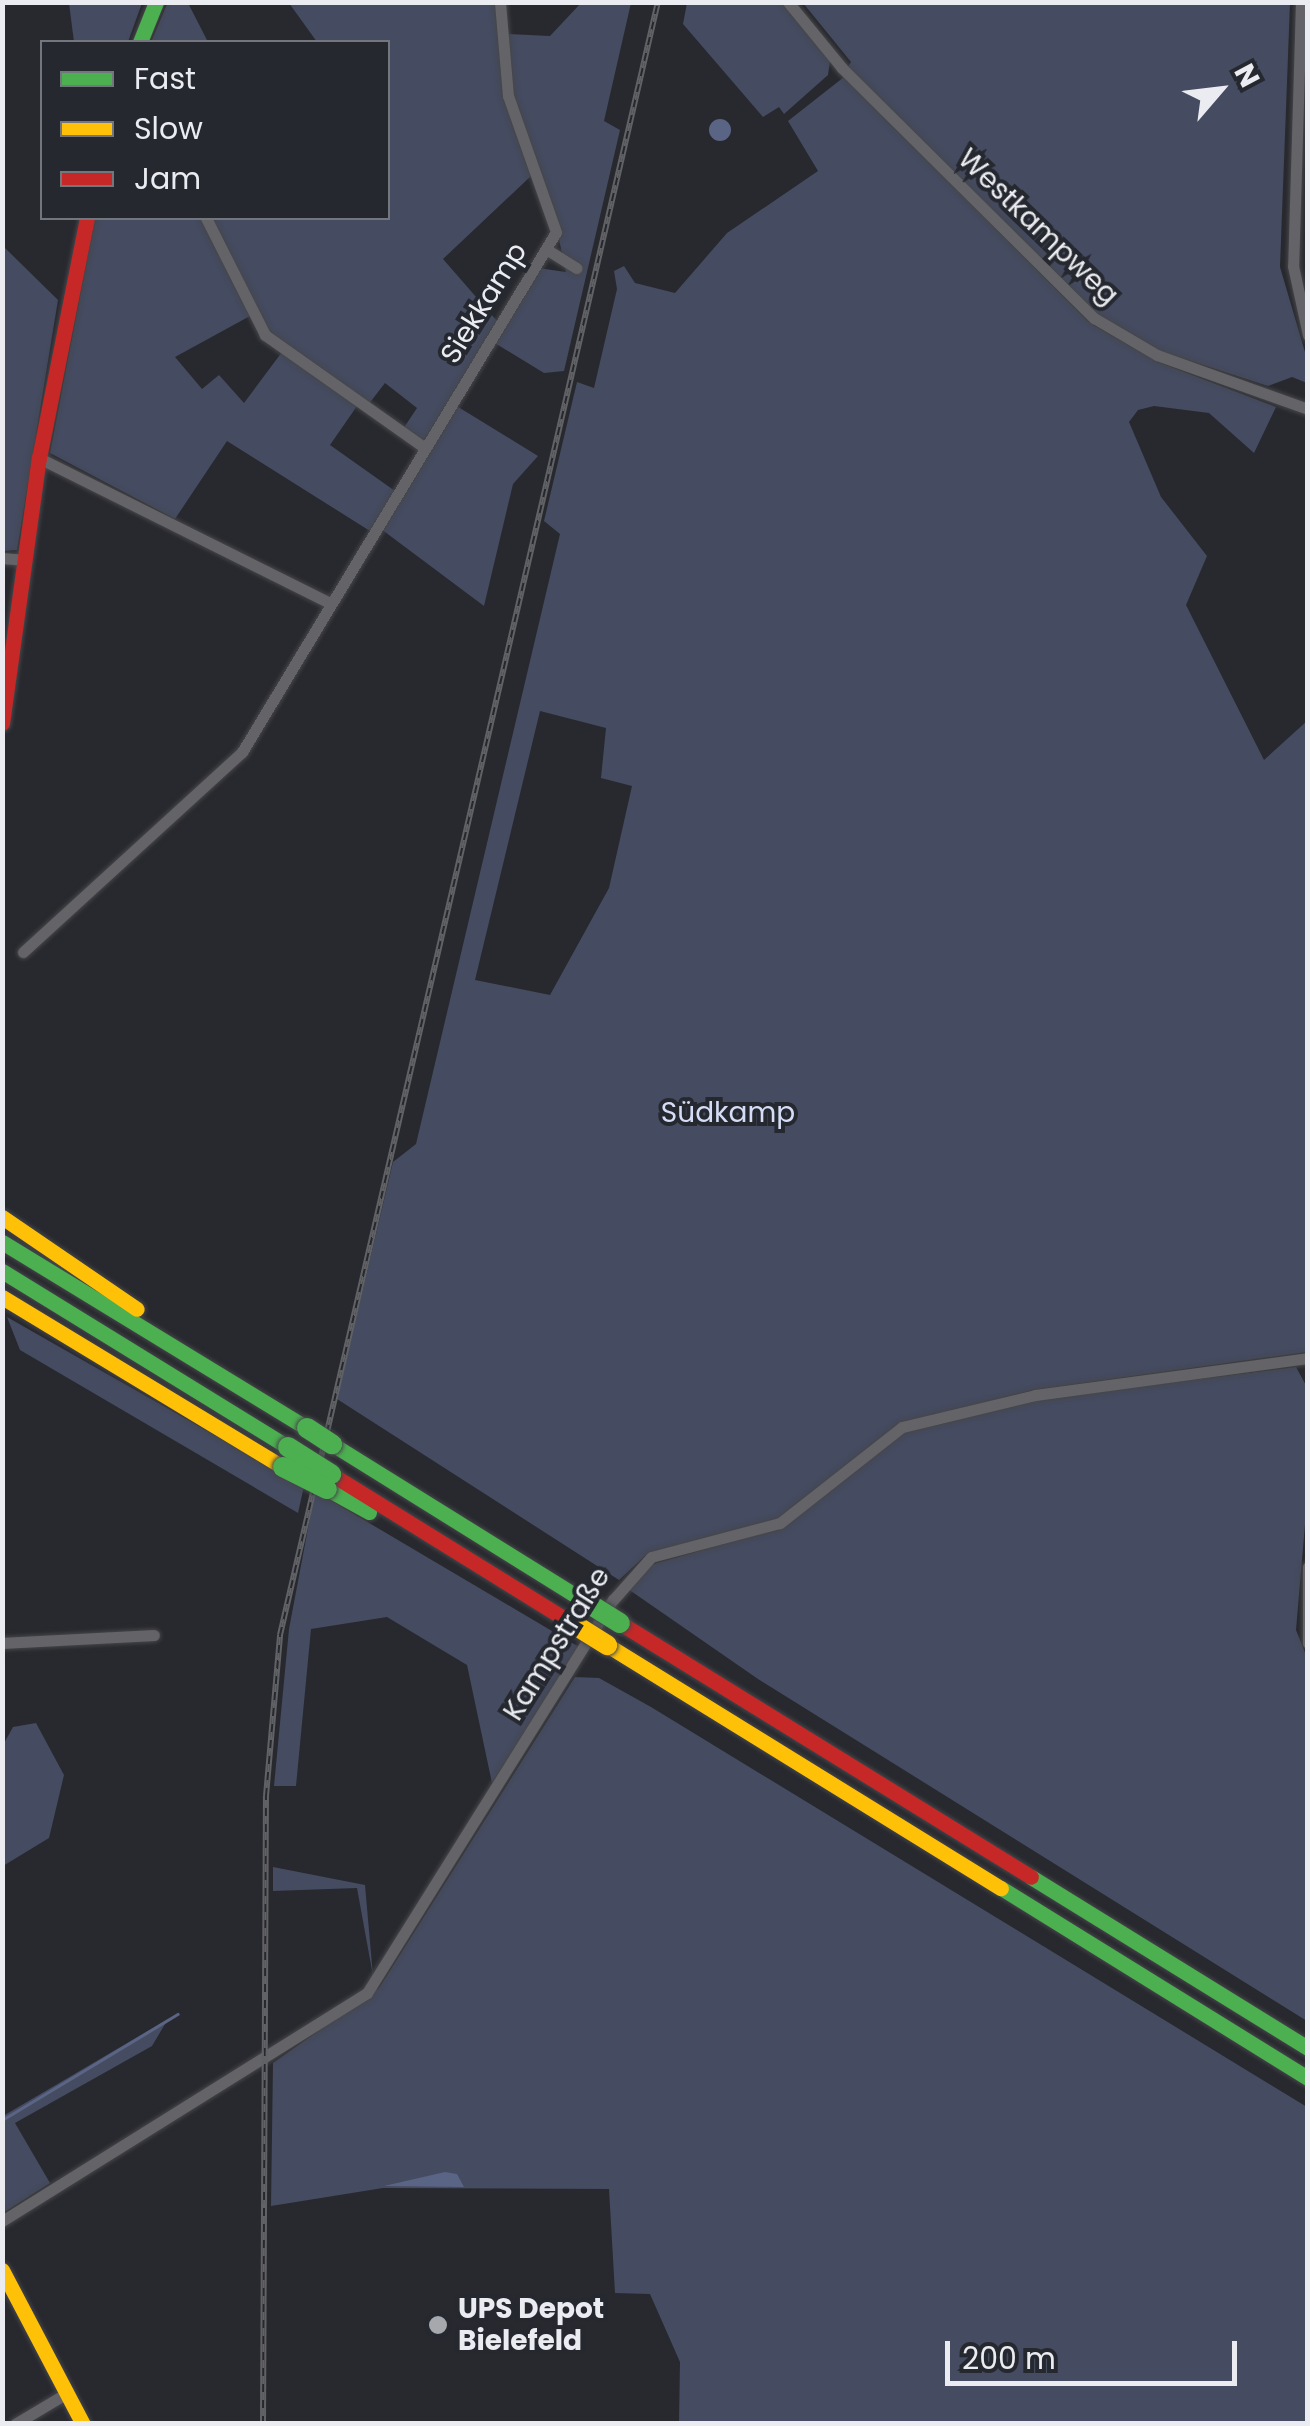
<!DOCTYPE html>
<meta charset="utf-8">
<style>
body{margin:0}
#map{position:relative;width:1310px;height:2426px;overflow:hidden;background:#28292e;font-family:Poppins,sans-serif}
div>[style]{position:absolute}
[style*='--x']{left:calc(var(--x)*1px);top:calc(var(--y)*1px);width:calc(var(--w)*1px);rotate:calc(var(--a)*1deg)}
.green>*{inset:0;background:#454b60}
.water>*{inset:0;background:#5a6484}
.round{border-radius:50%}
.stream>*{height:2.5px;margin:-1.25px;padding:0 1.25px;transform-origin:1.25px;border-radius:1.25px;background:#5a6484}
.roads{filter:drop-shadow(0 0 2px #45464a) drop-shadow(0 0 2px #45464a)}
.street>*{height:11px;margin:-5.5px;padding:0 5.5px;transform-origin:5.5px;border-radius:5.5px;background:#646468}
.fast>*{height:15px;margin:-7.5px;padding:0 7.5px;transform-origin:7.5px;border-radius:7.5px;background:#4caf50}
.slow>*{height:15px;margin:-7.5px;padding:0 7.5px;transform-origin:7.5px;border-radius:7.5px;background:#ffc107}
.jam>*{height:15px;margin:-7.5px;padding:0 7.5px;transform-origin:7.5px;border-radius:7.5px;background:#c62828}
.rail>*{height:6px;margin-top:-3px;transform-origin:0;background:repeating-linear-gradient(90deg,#262830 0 8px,#616265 0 16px);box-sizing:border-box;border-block:2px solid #616265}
.bridges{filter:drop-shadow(0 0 2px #45464a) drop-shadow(0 0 2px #45464a)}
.fast-bridge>*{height:20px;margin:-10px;padding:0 10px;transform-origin:10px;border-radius:10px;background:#4caf50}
.slow-bridge>*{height:20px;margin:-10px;padding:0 10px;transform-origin:10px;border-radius:10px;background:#ffc107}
.dots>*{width:28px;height:28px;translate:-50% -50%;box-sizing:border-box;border:5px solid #262830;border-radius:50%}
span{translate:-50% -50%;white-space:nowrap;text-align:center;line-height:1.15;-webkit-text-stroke:8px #262830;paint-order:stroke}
.street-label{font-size:28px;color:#eaecf1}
.park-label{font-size:28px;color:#d5ddf6}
.poi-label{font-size:28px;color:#eaecf1;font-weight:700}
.left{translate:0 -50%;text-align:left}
.frame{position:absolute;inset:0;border:5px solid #eaecf1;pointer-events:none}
.legend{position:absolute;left:40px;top:40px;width:350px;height:180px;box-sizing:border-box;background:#262830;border:2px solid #74767d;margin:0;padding:12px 18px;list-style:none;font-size:30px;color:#eaecf1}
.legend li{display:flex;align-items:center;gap:20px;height:50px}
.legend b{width:50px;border:2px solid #74767d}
.north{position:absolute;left:1170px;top:40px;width:100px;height:100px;-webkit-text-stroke:8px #262830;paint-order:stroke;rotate:62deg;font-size:28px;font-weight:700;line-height:40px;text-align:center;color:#eaecf1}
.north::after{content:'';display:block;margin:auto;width:35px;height:45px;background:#eaecf1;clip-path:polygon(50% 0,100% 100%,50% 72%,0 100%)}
.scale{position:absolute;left:945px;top:2341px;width:292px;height:45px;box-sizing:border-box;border:5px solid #eaecf1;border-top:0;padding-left:12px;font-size:30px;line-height:35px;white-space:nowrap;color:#eaecf1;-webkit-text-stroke:8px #262830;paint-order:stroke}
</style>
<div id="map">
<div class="green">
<i style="clip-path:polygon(168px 2px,188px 3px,208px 42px,151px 42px)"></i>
<i style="clip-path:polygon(69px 3px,69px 2px,142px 3px,128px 42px,74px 42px)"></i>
<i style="clip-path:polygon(289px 3px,504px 3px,507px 34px,550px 36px,581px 3px,631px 3px,604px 121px,620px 130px,564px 371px,544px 373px,493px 342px,538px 268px,566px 272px,551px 202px,531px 176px,443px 259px,497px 321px,424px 444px,403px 429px,417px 408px,385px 383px,368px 405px,267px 333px,210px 218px,388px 218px,388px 42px,317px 42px)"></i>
<i style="clip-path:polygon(687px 3px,782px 3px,830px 61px,828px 75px,784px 114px,779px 107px,763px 117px,683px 24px)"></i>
<i style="clip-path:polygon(803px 3px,1290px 3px,1280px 267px,1307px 359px,1307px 383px,1292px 377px,1268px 386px,1160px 351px,1096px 314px,847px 68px,851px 62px)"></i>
<i style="clip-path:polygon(evenodd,844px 77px,1090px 323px,1158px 362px,1276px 407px,1254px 453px,1209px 413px,1154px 406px,1138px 410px,1129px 422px,1161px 497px,1207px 556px,1186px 605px,1264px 760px,1307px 721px,1307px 1352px,1033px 1390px,899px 1424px,778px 1519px,648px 1553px,619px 1580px,337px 1399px,393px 1162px,416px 1144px,560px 534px,544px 521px,577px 382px,594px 388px,617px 289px,614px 271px,624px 266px,635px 283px,675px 293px,727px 233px,818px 171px,788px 121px,844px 77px,540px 711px,606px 728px,601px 778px,632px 786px,609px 888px,550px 995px,475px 980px,540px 711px)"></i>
<i style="clip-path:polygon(95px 218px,202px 218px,250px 316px,175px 357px,202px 389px,219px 375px,244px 403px,282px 352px,357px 406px,330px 445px,395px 491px,370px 531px,227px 441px,175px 519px,50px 453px)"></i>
<i style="clip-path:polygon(2px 245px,58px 300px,17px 550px,3px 551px)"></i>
<i style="clip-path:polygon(455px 405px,538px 456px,513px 484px,484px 606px,381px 529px)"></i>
<i style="clip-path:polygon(7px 1317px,304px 1486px,298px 1513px,20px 1350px)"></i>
<i style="clip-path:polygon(1296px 1367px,1308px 1389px,1307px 1501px,1296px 1630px,1308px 1660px,1307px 2021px,758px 1679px,628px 1589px,650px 1565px,781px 1528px,903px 1432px,1031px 1400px)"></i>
<i style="clip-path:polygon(315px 1491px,579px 1647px,492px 1783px,467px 1665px,387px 1617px,311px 1629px,296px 1786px,274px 1786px,289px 1629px)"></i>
<i style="clip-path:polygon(575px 1677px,599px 1678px,651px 1707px,1307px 2107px,1307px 2423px,679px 2423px,680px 2362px,650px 2294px,615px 2293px,609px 2189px,383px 2188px,271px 2206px,273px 2063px,379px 1988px)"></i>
<i style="clip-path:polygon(36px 1723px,64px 1775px,49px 1838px,3px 1866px,3px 1745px,13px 1727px)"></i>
<i style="clip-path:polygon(273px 1867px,365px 1885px,373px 1976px,357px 1888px,273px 1891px)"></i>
<i style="clip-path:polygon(168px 2019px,152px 2046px,15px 2123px,50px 2183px,3px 2213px,3px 2116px)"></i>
</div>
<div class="water">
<i class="round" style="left:709px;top:119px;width:22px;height:22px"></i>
<i style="clip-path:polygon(445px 2172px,457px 2174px,464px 2187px,384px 2186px)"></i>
</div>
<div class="stream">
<i style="--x:2;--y:2120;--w:205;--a:-31.1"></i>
</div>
<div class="roads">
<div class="street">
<i style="--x:788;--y:2;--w:85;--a:50.7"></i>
<i style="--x:842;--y:68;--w:355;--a:44.8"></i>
<i style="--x:1094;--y:318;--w:73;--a:30.4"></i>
<i style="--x:1157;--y:355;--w:160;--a:19.7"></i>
<i style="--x:1301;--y:2;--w:264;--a:91.7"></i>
<i style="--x:1293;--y:266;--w:71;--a:77.7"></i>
<i style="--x:206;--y:218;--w:131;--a:63.2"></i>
<i style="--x:265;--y:335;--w:196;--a:35.2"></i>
<i style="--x:546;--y:249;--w:36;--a:32"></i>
<i style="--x:39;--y:458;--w:325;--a:26.5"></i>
<i style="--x:2;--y:558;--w:21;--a:5"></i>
<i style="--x:23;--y:952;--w:297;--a:-42.4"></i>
<i style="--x:242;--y:752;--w:607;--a:-58.87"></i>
<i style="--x:556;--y:232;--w:144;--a:-109.4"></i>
<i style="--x:508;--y:96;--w:94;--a:-94.9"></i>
<i style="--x:1308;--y:1567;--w:76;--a:90"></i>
<i style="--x:2;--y:1643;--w:152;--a:-3"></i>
<i style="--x:2;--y:2221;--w:430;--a:-32"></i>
<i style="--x:367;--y:1993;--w:464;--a:-58"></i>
<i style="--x:613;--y:1600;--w:57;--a:-48.5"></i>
<i style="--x:651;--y:1557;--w:133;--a:-14.8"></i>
<i style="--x:780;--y:1523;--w:155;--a:-38.2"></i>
<i style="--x:902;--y:1427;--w:137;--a:-13.5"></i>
<i style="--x:1035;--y:1395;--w:275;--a:-7.7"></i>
<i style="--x:15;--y:2424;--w:61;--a:-30.8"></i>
</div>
<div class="fast">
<i style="--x:140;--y:42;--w:43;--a:-68.2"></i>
<i style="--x:2;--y:1242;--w:357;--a:31.4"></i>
<i style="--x:2;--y:1271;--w:336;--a:31.6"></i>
<i style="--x:332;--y:1444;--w:305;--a:31.9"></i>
<i style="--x:327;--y:1489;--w:48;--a:28.7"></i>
<i style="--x:1031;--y:1877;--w:326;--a:31.7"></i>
<i style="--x:1001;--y:1888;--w:361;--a:31.8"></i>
</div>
<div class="slow">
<i style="--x:2;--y:1217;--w:163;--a:34.3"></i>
<i style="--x:2;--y:1297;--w:328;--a:31.2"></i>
<i style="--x:607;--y:1645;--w:463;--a:31.7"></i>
<i style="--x:2;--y:2270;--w:174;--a:62.3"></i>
</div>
<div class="jam">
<i style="--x:2;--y:723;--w:268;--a:-82.1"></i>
<i style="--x:39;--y:458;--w:245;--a:-78.7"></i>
<i style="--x:331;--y:1474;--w:287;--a:31.8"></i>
<i style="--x:620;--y:1623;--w:483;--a:31.7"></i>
</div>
</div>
<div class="rail">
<i style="--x:263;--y:2424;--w:628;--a:-89.73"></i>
<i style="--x:266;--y:1796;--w:162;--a:-85"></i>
<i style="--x:280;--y:1635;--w:1676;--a:-76.97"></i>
</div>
<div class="bridges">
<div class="fast-bridge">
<i style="--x:307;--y:1428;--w:30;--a:33"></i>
<i style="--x:288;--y:1447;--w:51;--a:32.1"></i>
<i style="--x:283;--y:1467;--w:49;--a:26.6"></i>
<i style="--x:591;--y:1605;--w:34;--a:32"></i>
</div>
<div class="slow-bridge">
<i style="--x:575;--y:1625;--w:38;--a:32"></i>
</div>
</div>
<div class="dots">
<i style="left:438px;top:2325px;background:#a6a8ad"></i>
</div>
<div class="street-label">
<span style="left:1038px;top:227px;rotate:44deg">Westkampweg</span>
<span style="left:484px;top:303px;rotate:-58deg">Siekkamp</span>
<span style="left:557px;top:1644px;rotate:-58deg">Kampstraße</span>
</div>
<div class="park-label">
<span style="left:728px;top:1113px">Südkamp</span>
</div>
<div class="poi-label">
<span class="left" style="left:458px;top:2325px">UPS Depot<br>Bielefeld</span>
</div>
<div class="frame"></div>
<ul class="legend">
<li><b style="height:12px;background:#4caf50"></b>Fast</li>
<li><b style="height:12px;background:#ffc107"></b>Slow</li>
<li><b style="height:12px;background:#c62828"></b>Jam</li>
</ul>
<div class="north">N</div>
<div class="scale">200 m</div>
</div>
